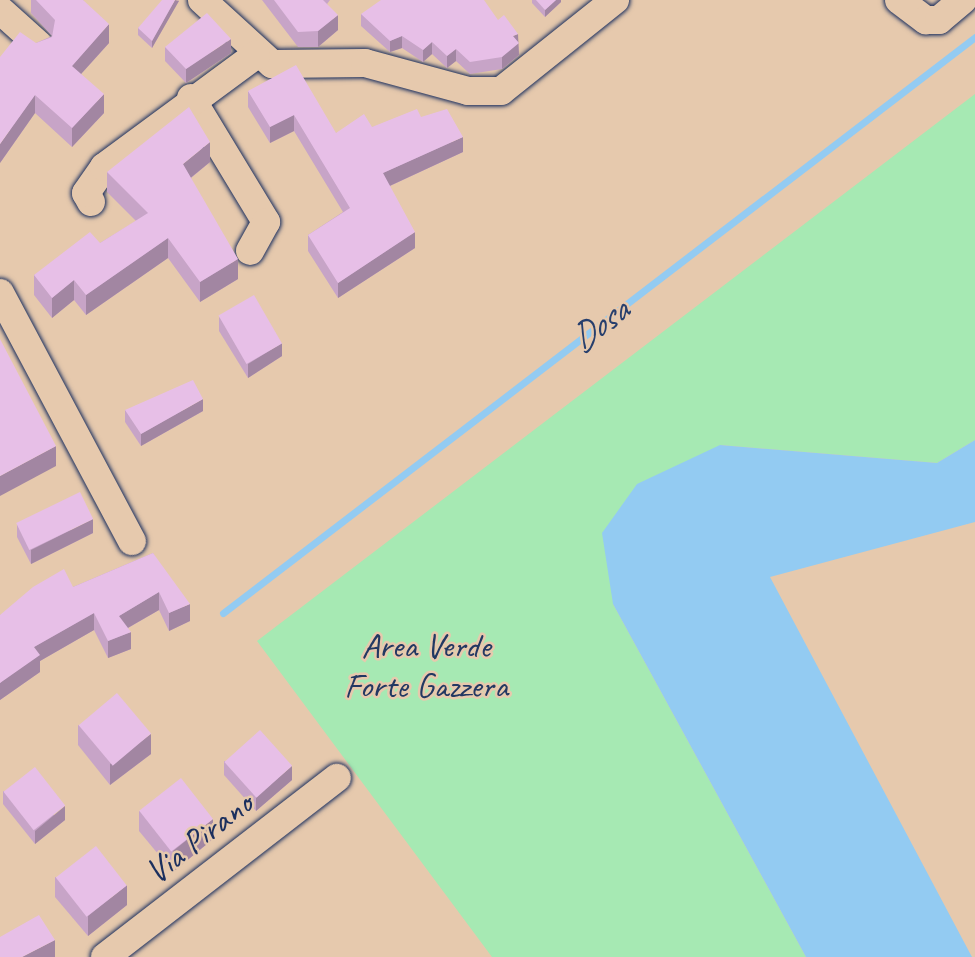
<!DOCTYPE html>
<style>
body{margin:0}
#map{position:relative;width:975px;height:957px;overflow:hidden;background:#e6c9ad;font-family:Caveat,sans-serif}
div>[style]{position:absolute}
[style*='--x']{left:calc(var(--x)*1px);top:calc(var(--y)*1px);width:calc(var(--w)*1px);rotate:calc(var(--a)*1deg)}
.green>*{inset:0;background:#a6e9b3}
.water>*{inset:0;background:#93cbf2}
.stream>*{height:7px;margin:-3.5px;padding:0 3.5px;transform-origin:3.5px;border-radius:3.5px;background:#93cbf2}
.roads{filter:drop-shadow(0 0 2px #1b2f5e) drop-shadow(0 0 2px #1b2f5e)}
.minor>*{height:28px;margin:-14px;padding:0 14px;transform-origin:14px;border-radius:14px;background:#e6c9ad}
.wall>*{inset:0;background:#c7a4c7}
.shaded-wall>*{inset:0;background:#a286a2}
.building>*{inset:0;background:#e7bfe7;transform-origin:0 0}
span{translate:-50% -50%;white-space:nowrap;text-align:center;line-height:1.15;-webkit-text-stroke:5px #e6c9ad;paint-order:stroke}
.park-label{font-size:35px;color:#223862}
.street-label{font-size:35px;color:#1b2f5e}
.water-label{font-size:37px;color:#273f6d;font-style:italic}
</style>
<div id="map">
<div class="green">
<i style="clip-path:polygon(975px 94px,975px 440px,937px 463px,720px 445px,613px 604px,806px 957px,492px 957px,257px 641px)"></i>
</div>
<div class="water">
<i style="clip-path:polygon(975px 440px,975px 522px,770px 577px,972px 957px,806px 957px,613px 604px,602px 533px,637px 484px,720px 445px,937px 463px)"></i>
</div>
<div class="stream">
<i style="--x:223;--y:613;--w:947;--a:-37.45"></i>
</div>
<div class="roads">
<div class="minor">
<i style="--x:202;--y:0;--w:95;--a:42.4"></i>
<i style="--x:272;--y:64;--w:93;--a:-0.6"></i>
<i style="--x:365;--y:63;--w:107;--a:15.2"></i>
<i style="--x:468;--y:91;--w:33;--a:0"></i>
<i style="--x:501;--y:91;--w:146;--a:-38.6"></i>
<i style="--x:899;--y:0;--w:34;--a:37"></i>
<i style="--x:926;--y:20;--w:13;--a:0"></i>
<i style="--x:939;--y:20;--w:31;--a:-40"></i>
<i style="--x:0;--y:10;--w:52;--a:41.9"></i>
<i style="--x:191;--y:98;--w:145;--a:58.8"></i>
<i style="--x:266;--y:222;--w:33;--a:119"></i>
<i style="--x:91;--y:202;--w:10;--a:-119"></i>
<i style="--x:86;--y:193;--w:32;--a:-55"></i>
<i style="--x:104;--y:167;--w:189;--a:-36.4"></i>
<i style="--x:0;--y:293;--w:281;--a:62"></i>
<i style="--x:105;--y:957;--w:293;--a:-37.7"></i>
</div>
</div>
<div class="wall">
<i style="clip-path:polygon(31px 0,83px 0,109px 43px,81px 74px,104px 113px,72px 147px,35px 113px,0 163px,36px 43px,52px 36px,31px 13px)"></i>
<i style="clip-path:polygon(179px 0,152px 48px,138px 35px,138px 28px)"></i>
<i style="clip-path:polygon(262px 0,330px 0,327px 4px,338px 30px,318px 47px,298px 47px)"></i>
<i style="clip-path:polygon(532px 0,561px 0,561px 2px,545px 17px,532px 3px)"></i>
<i style="clip-path:polygon(361px 14px,498px 20px,518px 43px,519px 55px,502px 69px,470px 74px,456px 61px,447px 68px,432px 54px,423px 62px,402px 48px,390px 52px,361px 26px)"></i>
<i style="clip-path:polygon(165px 47px,231px 53px,186px 83px,165px 61px)"></i>
<i style="clip-path:polygon(248px 91px,336px 133px,372px 127px,421px 117px,463px 152px,390px 186px,415px 248px,338px 298px,308px 251px,308px 235px,343px 212px,294px 131px,270px 143px,248px 107px)"></i>
<i style="clip-path:polygon(210px 162px,191px 178px,238px 279px,200px 302px,168px 258px,86px 315px,74px 300px,52px 318px,34px 295px,34px 275px,100px 243px,136px 221px,107px 192px,107px 172px)"></i>
<i style="clip-path:polygon(219px 317px,282px 356px,248px 378px,219px 331px)"></i>
<i style="clip-path:polygon(125px 410px,203px 411px,141px 446px,125px 422px)"></i>
<i style="clip-path:polygon(17px 524px,93px 533px,31px 564px,17px 537px)"></i>
<i style="clip-path:polygon(153px 553px,190px 621px,169px 631px,159px 610px,128px 628px,131px 649px,108px 658px,94px 630px,40px 661px,40px 672px,0 700px,0 615px,73px 587px)"></i>
<i style="clip-path:polygon(78px 725px,151px 754px,110px 785px,78px 745px)"></i>
<i style="clip-path:polygon(224px 761px,292px 780px,256px 811px,224px 775px)"></i>
<i style="clip-path:polygon(3px 791px,65px 820px,35px 844px,3px 804px)"></i>
<i style="clip-path:polygon(139px 811px,213px 839px,173px 872px,139px 831px)"></i>
<i style="clip-path:polygon(55px 877px,127px 905px,88px 936px,55px 897px)"></i>
</div>
<div class="shaded-wall">
<i style="clip-path:polygon(175px 0,179px 1px,152px 48px,152px 41px)"></i>
<i style="clip-path:polygon(556px 0,561px 0,561px 2px,545px 17px,545px 10px)"></i>
<i style="clip-path:polygon(338px 15px,338px 30px,318px 47px,318px 31px)"></i>
<i style="clip-path:polygon(109px 24px,109px 43px,72px 84px,72px 66px)"></i>
<i style="clip-path:polygon(518px 34px,519px 55px,502px 69px,502px 57px,513px 36px)"></i>
<i style="clip-path:polygon(402px 36px,402px 48px,390px 52px,390px 41px)"></i>
<i style="clip-path:polygon(231px 39px,231px 53px,186px 83px,186px 69px)"></i>
<i style="clip-path:polygon(432px 42px,432px 54px,423px 62px,423px 50px)"></i>
<i style="clip-path:polygon(456px 49px,456px 61px,447px 68px,447px 56px)"></i>
<i style="clip-path:polygon(104px 94px,104px 113px,72px 147px,72px 128px)"></i>
<i style="clip-path:polygon(35px 95px,35px 113px,0 163px,0 144px)"></i>
<i style="clip-path:polygon(294px 115px,294px 131px,270px 143px,270px 127px)"></i>
<i style="clip-path:polygon(463px 137px,463px 152px,383px 189px,383px 173px)"></i>
<i style="clip-path:polygon(210px 142px,210px 162px,183px 184px,183px 164px)"></i>
<i style="clip-path:polygon(415px 232px,415px 248px,338px 298px,338px 283px)"></i>
<i style="clip-path:polygon(168px 238px,168px 258px,86px 315px,86px 295px)"></i>
<i style="clip-path:polygon(238px 259px,238px 279px,200px 302px,200px 282px)"></i>
<i style="clip-path:polygon(74px 280px,74px 300px,52px 318px,52px 298px)"></i>
<i style="clip-path:polygon(282px 343px,282px 356px,248px 378px,248px 364px)"></i>
<i style="clip-path:polygon(203px 399px,203px 411px,141px 446px,141px 434px)"></i>
<i style="clip-path:polygon(56px 446px,56px 466px,0 496px,0 476px)"></i>
<i style="clip-path:polygon(93px 519px,93px 533px,31px 564px,31px 550px)"></i>
<i style="clip-path:polygon(159px 592px,159px 610px,119px 633px,119px 616px)"></i>
<i style="clip-path:polygon(190px 604px,190px 621px,169px 631px,169px 613px)"></i>
<i style="clip-path:polygon(94px 613px,94px 630px,40px 661px,40px 672px,0 700px,0 683px,34px 647px)"></i>
<i style="clip-path:polygon(131px 632px,131px 649px,108px 658px,108px 641px)"></i>
<i style="clip-path:polygon(151px 734px,151px 754px,110px 785px,110px 764px)"></i>
<i style="clip-path:polygon(292px 766px,292px 780px,256px 811px,256px 797px)"></i>
<i style="clip-path:polygon(65px 806px,65px 820px,35px 844px,35px 831px)"></i>
<i style="clip-path:polygon(213px 819px,213px 839px,173px 872px,173px 851px)"></i>
<i style="clip-path:polygon(127px 885px,127px 905px,88px 936px,88px 916px)"></i>
<i style="clip-path:polygon(55px 940px,55px 957px,22px 957px)"></i>
</div>
<div class="building">
<i style="clip-path:polygon(36px 0,83px 0,109px 24px,72px 66px,104px 94px,72px 128px,35px 95px,0 144px,0 57px,20px 32px,36px 43px,52px 37px,55px 20px)"></i>
<i style="clip-path:polygon(162px 0,175px 0,152px 41px,138px 28px)"></i>
<i style="clip-path:polygon(274px 0,323px 0,338px 15px,318px 31px,298px 32px)"></i>
<i style="clip-path:polygon(381px 0,484px 0,498px 20px,504px 15px,518px 34px,513px 36px,519px 43px,502px 57px,470px 62px,456px 49px,447px 56px,432px 42px,423px 50px,402px 36px,390px 41px,361px 14px)"></i>
<i style="clip-path:polygon(536px 0,556px 0,545px 10px)"></i>
<i style="clip-path:polygon(207px 13px,231px 39px,186px 69px,165px 47px)"></i>
<i style="clip-path:polygon(296px 65px,336px 133px,364px 114px,372px 127px,417px 109px,421px 117px,447px 109px,463px 137px,383px 173px,415px 232px,338px 283px,308px 235px,350px 208px,294px 115px,270px 127px,248px 91px)"></i>
<i style="clip-path:polygon(189px 107px,210px 142px,183px 164px,238px 259px,200px 282px,168px 238px,86px 295px,74px 280px,52px 298px,34px 275px,90px 232px,100px 243px,148px 213px,107px 172px)"></i>
<i style="left:254px;top:295px;width:56px;height:41px;rotate:60deg"></i>
<i style="clip-path:polygon(0 339px,56px 446px,0 476px)"></i>
<i style="clip-path:polygon(193px 380px,203px 399px,141px 434px,125px 410px)"></i>
<i style="left:80px;top:492px;width:30px;height:71px;rotate:64deg"></i>
<i style="clip-path:polygon(153px 553px,190px 604px,169px 613px,159px 592px,119px 616px,131px 632px,108px 641px,94px 613px,34px 647px,40px 655px,0 683px,0 615px,33px 587px,64px 569px,73px 587px)"></i>
<i style="left:117px;top:693px;width:53px;height:50px;rotate:50deg"></i>
<i style="left:260px;top:730px;width:48px;height:48px;rotate:48deg"></i>
<i style="left:35px;top:767px;width:49px;height:40px;rotate:52deg"></i>
<i style="left:181px;top:778px;width:52px;height:53px;rotate:52deg"></i>
<i style="left:96px;top:846px;width:50px;height:51px;rotate:52deg"></i>
<i style="clip-path:polygon(39px 915px,55px 940px,22px 957px,0 957px,0 937px)"></i>
</div>
<div class="park-label">
<span style="left:426px;top:666px">Area Verde<br>Forte Gazzera</span>
</div>
<div class="street-label">
<span style="left:199px;top:838px;rotate:-38deg">Via Pirano</span>
</div>
<div class="water-label">
<span style="left:599px;top:325px;rotate:-37deg">Dosa</span>
</div>
</div>
